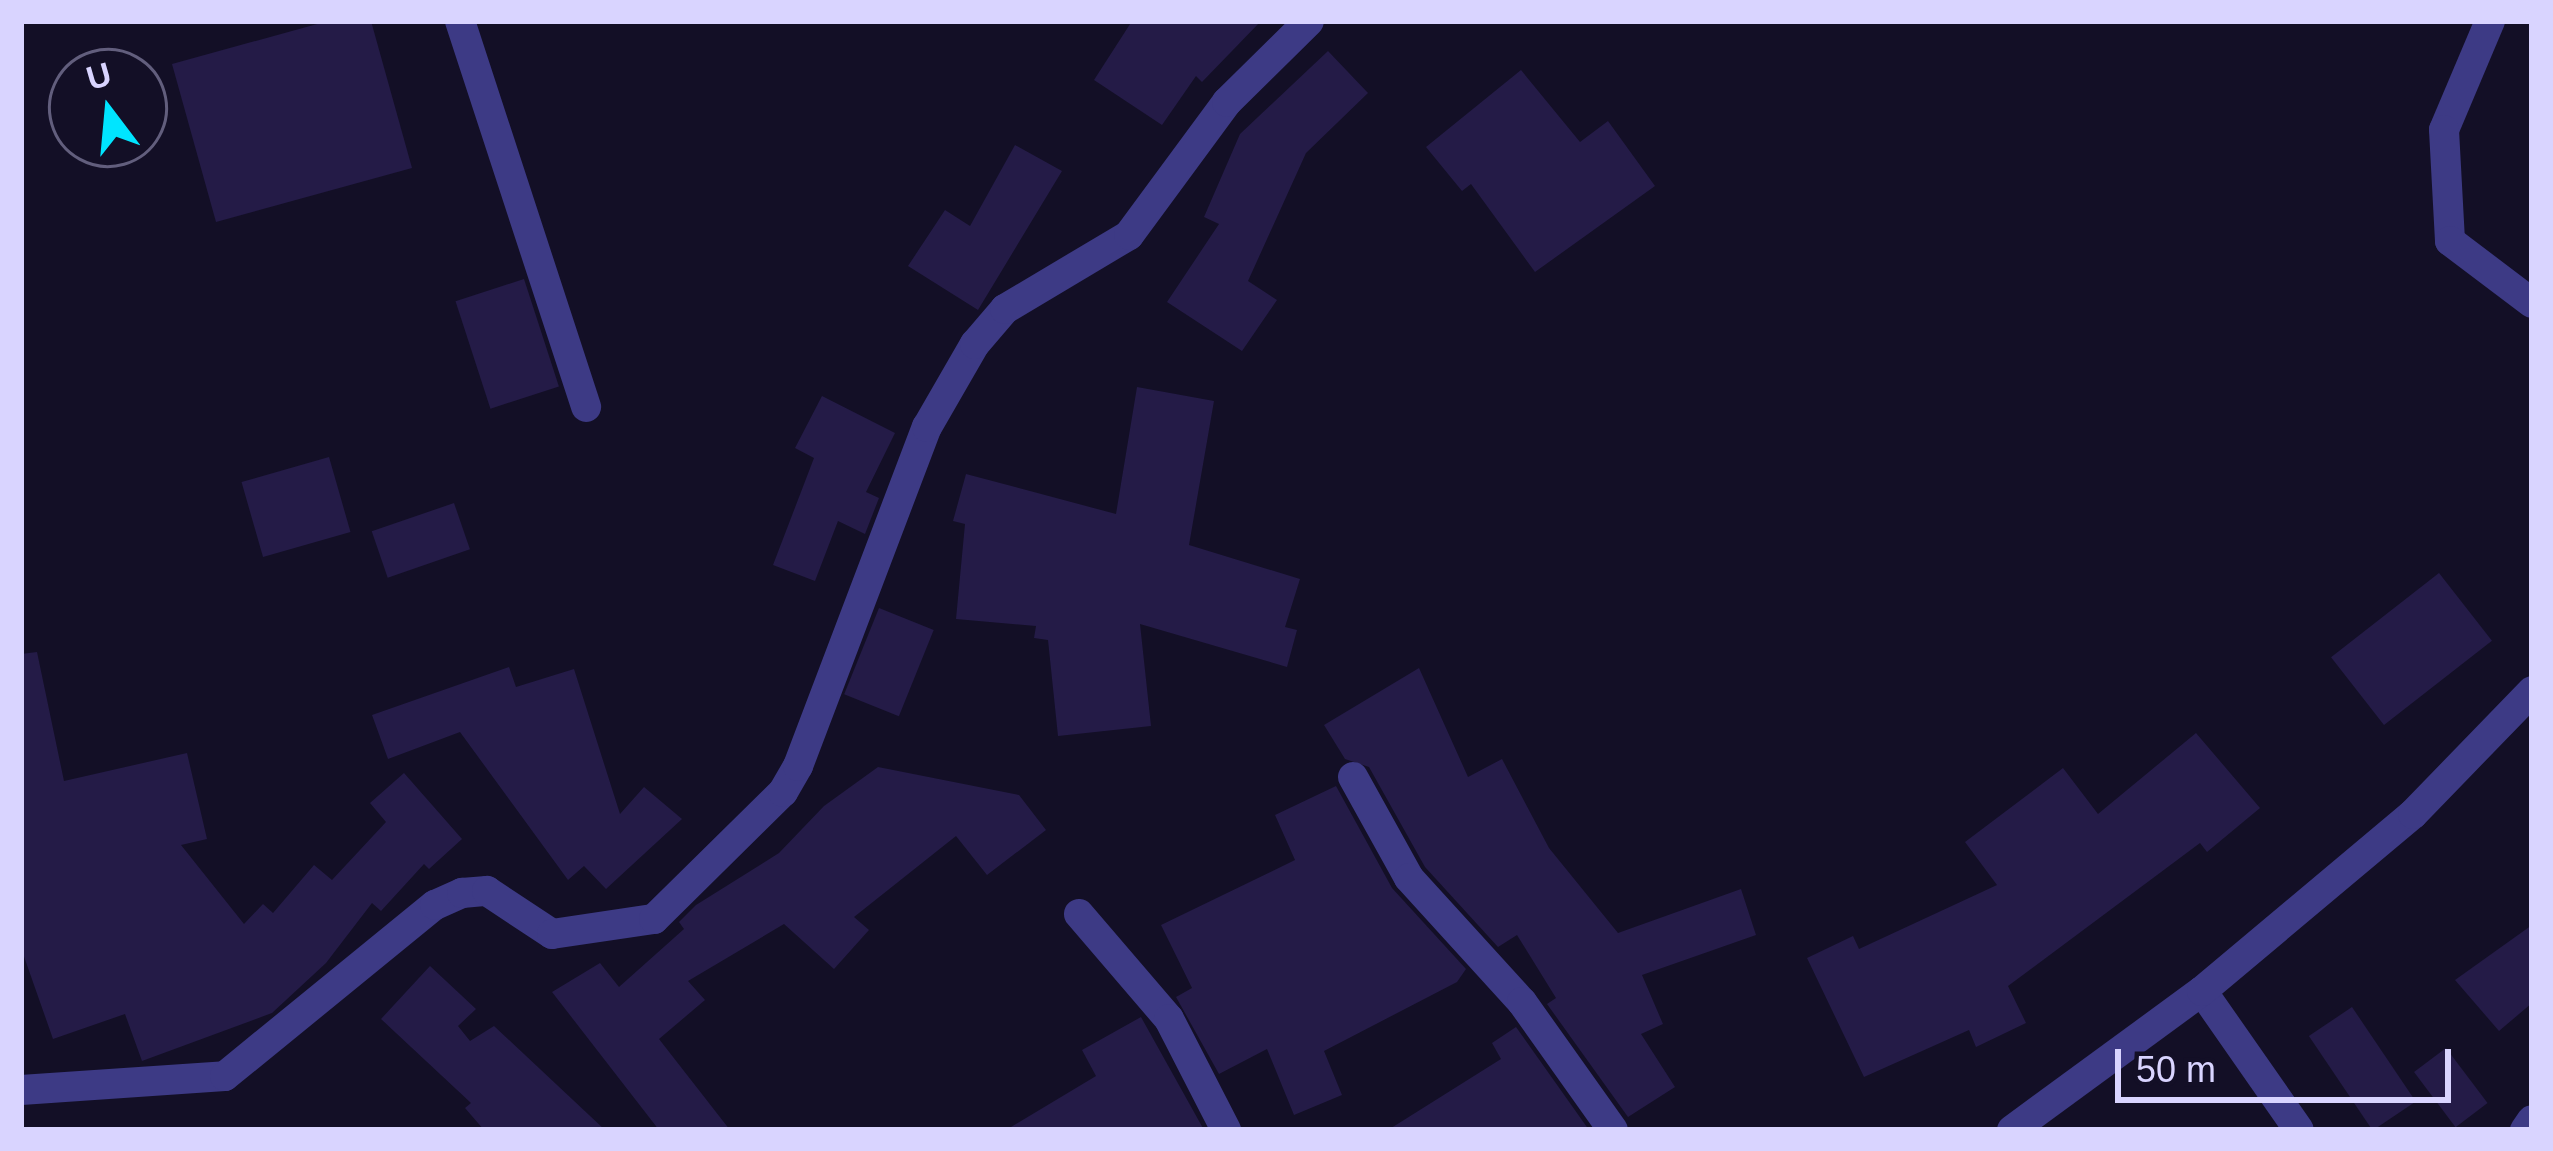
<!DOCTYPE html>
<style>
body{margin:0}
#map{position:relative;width:2553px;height:1151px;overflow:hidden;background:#130f26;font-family:Arial,sans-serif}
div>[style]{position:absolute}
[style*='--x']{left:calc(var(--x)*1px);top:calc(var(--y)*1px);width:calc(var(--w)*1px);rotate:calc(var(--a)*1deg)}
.building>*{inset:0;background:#241b47;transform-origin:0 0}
.minor>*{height:30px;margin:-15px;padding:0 15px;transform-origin:15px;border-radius:15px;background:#3d3a85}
span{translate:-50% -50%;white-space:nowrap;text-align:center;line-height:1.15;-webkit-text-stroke:12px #130f26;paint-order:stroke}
.frame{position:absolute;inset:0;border:24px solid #d9d4ff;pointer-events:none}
.north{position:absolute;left:48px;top:48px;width:120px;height:120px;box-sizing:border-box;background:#130f26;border:3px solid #625e7d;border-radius:50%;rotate:344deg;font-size:33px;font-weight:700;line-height:48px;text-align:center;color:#d9d4ff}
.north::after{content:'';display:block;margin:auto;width:42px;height:54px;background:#00e5ff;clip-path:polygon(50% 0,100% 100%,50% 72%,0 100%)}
.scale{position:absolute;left:2115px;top:1049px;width:336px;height:54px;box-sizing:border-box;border:6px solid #d9d4ff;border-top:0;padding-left:15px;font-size:36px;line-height:42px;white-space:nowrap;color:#d9d4ff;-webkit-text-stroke:9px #130f26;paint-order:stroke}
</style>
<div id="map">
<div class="building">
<i style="clip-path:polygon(328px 21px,371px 21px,412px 168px,216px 222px,172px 64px)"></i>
<i style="clip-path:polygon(1132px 21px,1261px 21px,1202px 82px,1196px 76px,1162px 125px,1094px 80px)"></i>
<i style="clip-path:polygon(1328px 51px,1368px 93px,1306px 153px,1248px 281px,1277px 300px,1242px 351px,1167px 302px,1219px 224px,1204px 217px,1240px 134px)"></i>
<i style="clip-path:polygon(1521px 70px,1580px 142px,1608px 121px,1655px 186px,1535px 272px,1471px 184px,1462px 191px,1426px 147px)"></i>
<i style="clip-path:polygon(1015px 145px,1062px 171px,978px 310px,908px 266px,945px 210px,970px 226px)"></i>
<i style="left:524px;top:279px;width:113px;height:72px;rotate:72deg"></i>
<i style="clip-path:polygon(1137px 387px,1214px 401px,1189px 545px,1300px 579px,1285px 627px,1297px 630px,1287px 667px,1140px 624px,1151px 726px,1058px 736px,1048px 640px,1034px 638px,1036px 626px,956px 619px,965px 524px,953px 521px,966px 474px,1116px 514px)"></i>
<i style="clip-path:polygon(822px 396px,895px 433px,866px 492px,879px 498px,865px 534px,838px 521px,815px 581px,773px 565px,814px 458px,795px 448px)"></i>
<i style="left:329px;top:457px;width:78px;height:91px;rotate:74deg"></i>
<i style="left:454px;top:503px;width:49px;height:87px;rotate:71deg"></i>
<i style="left:2439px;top:573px;width:86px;height:137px;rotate:52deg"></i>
<i style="left:879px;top:608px;width:59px;height:93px;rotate:22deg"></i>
<i style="clip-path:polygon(37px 652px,64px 781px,187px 753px,207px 839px,181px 845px,244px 924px,263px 904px,273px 913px,314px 865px,332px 880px,386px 822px,370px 803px,404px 773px,462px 839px,429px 869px,424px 864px,381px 911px,372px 903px,326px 963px,272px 1013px,142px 1061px,125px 1014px,53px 1039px,21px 948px,21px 654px)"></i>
<i style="clip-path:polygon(509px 667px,516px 687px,574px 669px,620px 814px,644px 787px,682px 819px,606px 889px,584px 866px,568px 880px,460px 732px,388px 759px,372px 715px)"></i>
<i style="clip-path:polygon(1419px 668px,1468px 777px,1502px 759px,1549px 848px,1618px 933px,1741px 889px,1756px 935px,1642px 975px,1663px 1024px,1641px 1034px,1675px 1087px,1628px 1117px,1547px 1004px,1556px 998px,1517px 935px,1498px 947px,1425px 867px,1369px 767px,1345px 759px,1324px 725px)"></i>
<i style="clip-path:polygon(2196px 733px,2260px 808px,2207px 852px,2200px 843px,2008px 986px,2026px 1023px,1976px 1047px,1969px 1030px,1864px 1077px,1807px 958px,1853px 936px,1859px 949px,1997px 885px,1965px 842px,2063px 768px,2098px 814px)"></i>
<i style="clip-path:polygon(878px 767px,1019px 795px,1046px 830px,987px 875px,956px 836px,854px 917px,869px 930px,834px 969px,784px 924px,688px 981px,705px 1000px,659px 1039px,730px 1130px,659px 1130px,552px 992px,600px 963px,619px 987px,684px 929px,679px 922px,696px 905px,779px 853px,824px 806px)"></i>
<i style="clip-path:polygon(1336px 786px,1392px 888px,1466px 969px,1457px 982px,1324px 1051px,1342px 1095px,1294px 1115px,1267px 1049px,1219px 1074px,1176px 997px,1192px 988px,1161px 925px,1295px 860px,1275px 815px)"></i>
<i style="clip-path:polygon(2532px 925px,2532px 1003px,2499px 1031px,2455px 980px)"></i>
<i style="clip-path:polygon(430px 966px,476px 1009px,458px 1026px,470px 1041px,494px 1026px,605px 1130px,484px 1130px,465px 1108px,471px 1103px,381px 1019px)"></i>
<i style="left:2352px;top:1007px;width:114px;height:52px;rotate:56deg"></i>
<i style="clip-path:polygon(1141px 1017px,1204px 1130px,1006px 1130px,1096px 1076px,1082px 1050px)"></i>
<i style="clip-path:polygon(1516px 1027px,1589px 1130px,1388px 1130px,1501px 1059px,1492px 1043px)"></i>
<i style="left:2446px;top:1048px;width:69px;height:40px;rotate:53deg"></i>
</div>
<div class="minor">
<i style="--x:460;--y:21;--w:406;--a:71.9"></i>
<i style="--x:2490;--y:21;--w:118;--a:112.9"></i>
<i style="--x:2444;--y:130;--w:111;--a:86.9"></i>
<i style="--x:2450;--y:241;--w:103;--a:37.1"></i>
<i style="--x:1353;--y:777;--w:115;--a:61"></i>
<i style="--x:1409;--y:878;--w:168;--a:47.7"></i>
<i style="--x:1522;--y:1002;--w:157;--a:54.6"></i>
<i style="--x:1079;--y:914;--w:138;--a:49.4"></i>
<i style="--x:1169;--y:1019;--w:125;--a:62.8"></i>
<i style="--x:2202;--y:991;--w:169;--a:55.1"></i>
<i style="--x:21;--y:1090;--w:204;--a:-3.9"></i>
<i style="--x:225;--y:1076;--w:271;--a:-39.2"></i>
<i style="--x:435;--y:905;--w:30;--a:-24"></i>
<i style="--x:462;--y:893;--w:25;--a:-5"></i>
<i style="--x:487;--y:891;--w:78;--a:33.5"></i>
<i style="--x:552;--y:934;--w:103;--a:-8.4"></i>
<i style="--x:654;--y:919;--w:181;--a:-44.6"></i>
<i style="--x:783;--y:792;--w:30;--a:-60"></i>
<i style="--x:798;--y:766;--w:363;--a:-69.2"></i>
<i style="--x:927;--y:427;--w:96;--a:-60"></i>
<i style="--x:975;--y:344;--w:46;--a:-49.4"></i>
<i style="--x:1005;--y:309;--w:144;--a:-30.8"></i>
<i style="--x:1129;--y:235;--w:165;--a:-53.6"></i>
<i style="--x:1227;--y:102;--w:115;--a:-44.6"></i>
<i style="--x:2012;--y:1130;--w:235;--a:-36.2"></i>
<i style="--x:2202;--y:991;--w:275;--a:-40"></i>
<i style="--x:2413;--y:814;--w:171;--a:-45.9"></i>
<i style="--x:2525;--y:1130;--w:12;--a:-55"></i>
</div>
<div class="frame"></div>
<div class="north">U</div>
<div class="scale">50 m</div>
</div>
